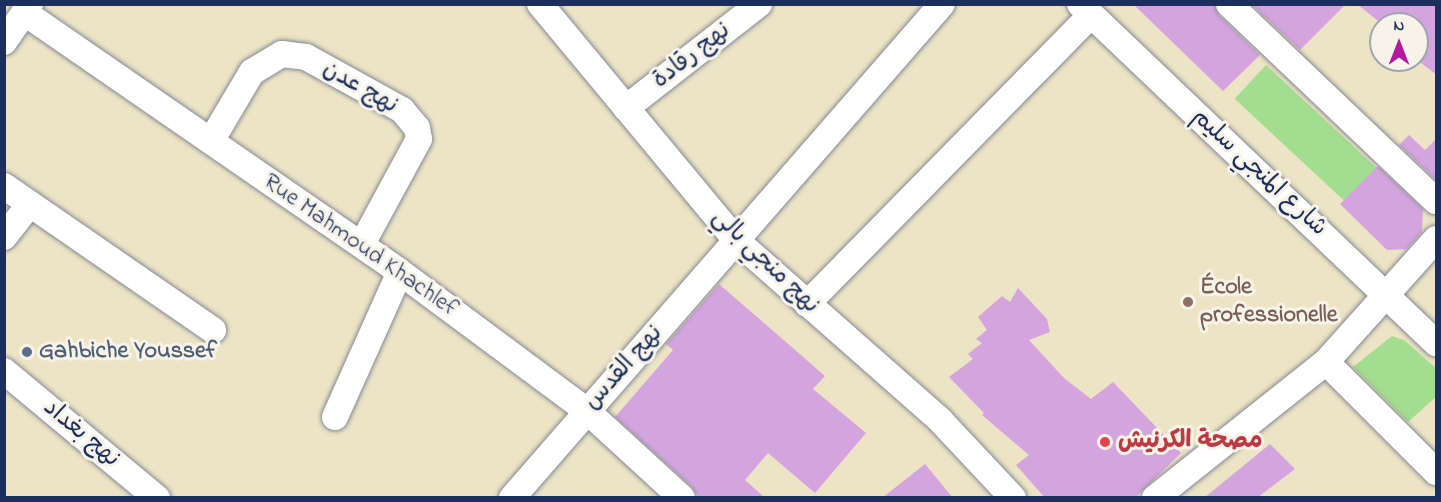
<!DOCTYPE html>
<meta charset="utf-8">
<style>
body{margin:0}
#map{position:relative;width:1441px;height:502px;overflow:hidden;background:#ede4c6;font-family:"Indie Flower","Playpen Sans Arabic",sans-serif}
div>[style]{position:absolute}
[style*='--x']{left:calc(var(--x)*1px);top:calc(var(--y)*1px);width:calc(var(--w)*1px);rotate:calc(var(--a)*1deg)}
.green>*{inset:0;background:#a2dd90;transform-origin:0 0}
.building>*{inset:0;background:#d4a4df}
.roads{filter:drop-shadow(0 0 2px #848a92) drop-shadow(0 0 2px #848a92)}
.minor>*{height:26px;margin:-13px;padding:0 13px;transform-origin:13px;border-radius:13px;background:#fff}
.dots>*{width:16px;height:16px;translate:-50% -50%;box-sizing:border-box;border:3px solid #f7f3e8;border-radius:50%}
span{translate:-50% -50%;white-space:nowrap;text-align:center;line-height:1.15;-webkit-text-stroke:6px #f7f3e8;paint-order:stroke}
.street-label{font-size:24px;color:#1b2f5e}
.education-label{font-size:24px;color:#785e54;font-weight:700}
.left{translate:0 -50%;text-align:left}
.service-label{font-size:24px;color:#4e5e75;font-weight:700}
.health-label{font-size:24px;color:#be3a42;font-weight:700}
.frame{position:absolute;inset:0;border:6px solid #1b2f5e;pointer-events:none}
.north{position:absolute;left:1369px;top:12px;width:60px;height:60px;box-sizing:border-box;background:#f7f3e8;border:2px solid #9fa5b1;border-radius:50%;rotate:0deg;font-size:16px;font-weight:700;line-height:24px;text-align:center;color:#1b2f5e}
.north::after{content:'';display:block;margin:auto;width:21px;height:27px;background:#b5179e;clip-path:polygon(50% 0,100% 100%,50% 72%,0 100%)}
</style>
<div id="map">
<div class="green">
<i style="left:1266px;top:65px;width:151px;height:46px;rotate:43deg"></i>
<i style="clip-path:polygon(1392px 336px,1404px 340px,1436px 368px,1436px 397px,1408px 422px,1353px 367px)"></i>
</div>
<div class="building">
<i style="clip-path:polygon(1133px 4px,1214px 4px,1219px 15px,1260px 55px,1223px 91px)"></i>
<i style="clip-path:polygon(1251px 4px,1346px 4px,1300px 50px)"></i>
<i style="clip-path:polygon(1357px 4px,1437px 4px,1437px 75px,1417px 60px,1417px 24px,1382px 24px)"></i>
<i style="clip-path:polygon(1409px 135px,1425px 150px,1437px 138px,1437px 181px,1399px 145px)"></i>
<i style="clip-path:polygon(1378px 166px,1423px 209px,1422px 232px,1407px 249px,1387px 250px,1340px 204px)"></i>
<i style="clip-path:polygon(719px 284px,825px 376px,813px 389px,866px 433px,815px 493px,768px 453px,745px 480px,765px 498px,699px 498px,692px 487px,615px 417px,673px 350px,666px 344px)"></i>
<i style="clip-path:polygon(1018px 288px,1047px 319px,1050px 332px,1029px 340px,1064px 378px,1091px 399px,1113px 382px,1181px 453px,1135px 498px,1045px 498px,1016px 465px,1029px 455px,982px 415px,984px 413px,949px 377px,973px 359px,968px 354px,982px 343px,976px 339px,987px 330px,978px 317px,1002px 296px,1010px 302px)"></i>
<i style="clip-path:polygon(1270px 444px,1295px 469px,1257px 498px,1204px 498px)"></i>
<i style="clip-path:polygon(925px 464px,953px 498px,882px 498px)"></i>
</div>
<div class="roads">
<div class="minor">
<i style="--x:540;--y:4;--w:308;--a:50.3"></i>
<i style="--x:737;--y:241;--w:271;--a:41.4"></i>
<i style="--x:940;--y:420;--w:107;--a:46.9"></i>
<i style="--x:1080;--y:4;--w:492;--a:43.6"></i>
<i style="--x:1229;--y:4;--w:286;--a:43.6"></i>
<i style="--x:25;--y:13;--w:456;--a:34.6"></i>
<i style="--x:400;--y:272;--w:232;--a:36.6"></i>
<i style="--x:586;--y:410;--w:130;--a:42.5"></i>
<i style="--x:4;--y:42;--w:46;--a:-55.6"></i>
<i style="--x:626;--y:108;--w:169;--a:-38"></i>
<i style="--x:211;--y:141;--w:80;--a:-59.3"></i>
<i style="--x:252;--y:72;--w:35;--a:-31"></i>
<i style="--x:282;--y:54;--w:24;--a:7"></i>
<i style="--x:306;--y:57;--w:110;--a:28.9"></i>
<i style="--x:402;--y:110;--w:23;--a:50"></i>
<i style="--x:417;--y:128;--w:11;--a:80"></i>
<i style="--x:419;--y:139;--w:119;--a:118.5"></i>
<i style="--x:4;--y:186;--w:254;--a:34.6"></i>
<i style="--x:4;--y:237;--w:42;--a:-51.8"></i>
<i style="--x:807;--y:304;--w:405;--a:-45.5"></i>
<i style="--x:1326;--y:362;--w:156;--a:45"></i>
<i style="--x:4;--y:371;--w:199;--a:39.7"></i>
<i style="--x:335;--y:417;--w:159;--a:-65.9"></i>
<i style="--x:512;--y:498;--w:655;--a:-48.96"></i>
<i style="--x:1155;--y:498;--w:218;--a:-38.5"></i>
<i style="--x:1326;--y:362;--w:165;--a:-48.2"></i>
</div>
</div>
<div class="dots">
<i style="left:1188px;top:302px;background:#8d6e63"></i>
<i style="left:27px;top:352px;background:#5c6f8a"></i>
<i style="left:1105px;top:442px;background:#e0444e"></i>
</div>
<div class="street-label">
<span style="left:692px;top:56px;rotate:-38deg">نهج رقادة</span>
<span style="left:360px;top:88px;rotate:30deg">نهج عدن</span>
<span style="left:1259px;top:173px;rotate:43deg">شارع المنجي سليم</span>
<span style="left:360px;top:246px;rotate:35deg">Rue Mahmoud Khachlef</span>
<span style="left:765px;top:262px;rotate:44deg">نهج منجي بالي</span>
<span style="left:624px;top:368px;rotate:-48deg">نهج القدس</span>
<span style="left:81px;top:434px;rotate:40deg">نهج بغداد</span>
</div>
<div class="education-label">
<span class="left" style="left:1200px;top:302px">École<br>professionelle</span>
</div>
<div class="service-label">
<span class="left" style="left:39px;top:352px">Gahbiche Youssef</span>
</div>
<div class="health-label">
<span class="left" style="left:1118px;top:442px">مصحة الكرنيش</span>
</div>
<div class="frame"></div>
<div class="north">N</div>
</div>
